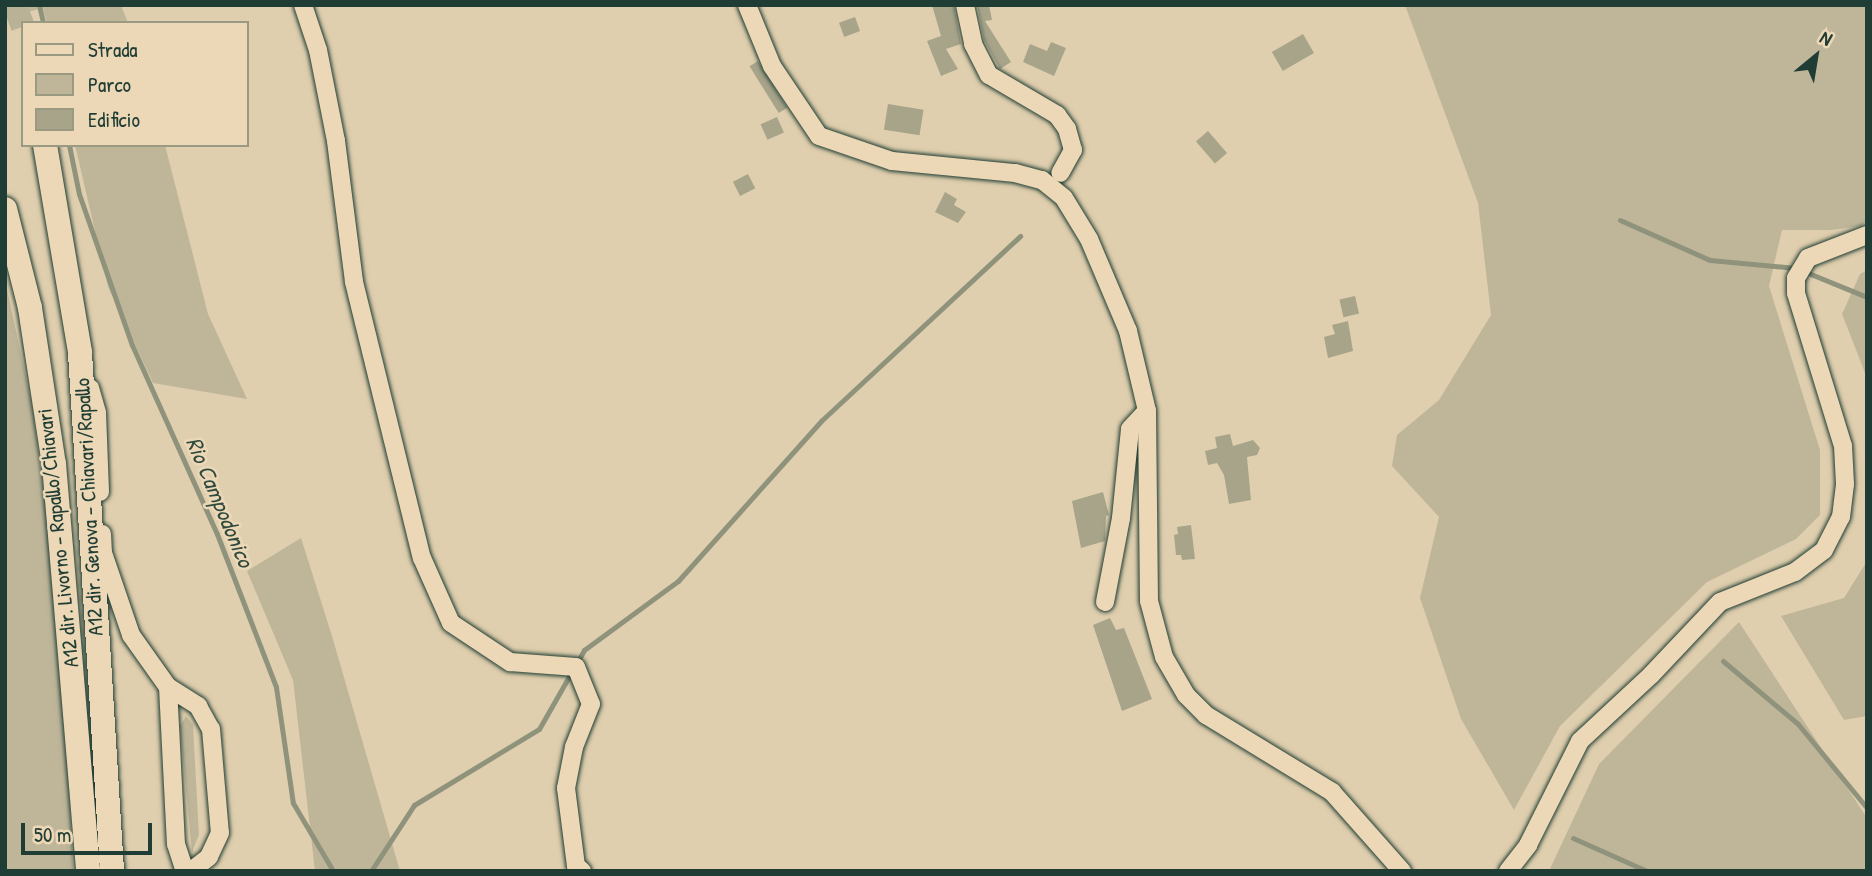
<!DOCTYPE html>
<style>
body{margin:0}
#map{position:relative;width:1872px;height:876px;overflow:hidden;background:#e0cfae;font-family:"Patrick Hand",sans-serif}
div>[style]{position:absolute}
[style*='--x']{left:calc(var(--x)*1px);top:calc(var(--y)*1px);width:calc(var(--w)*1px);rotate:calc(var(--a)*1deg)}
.green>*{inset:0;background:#bfb69a}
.stream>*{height:5px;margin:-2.5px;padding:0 2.5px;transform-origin:2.5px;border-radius:2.5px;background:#90937c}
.building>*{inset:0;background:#a7a48a;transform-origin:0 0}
.highway-tunnel>*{height:24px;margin-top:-12px;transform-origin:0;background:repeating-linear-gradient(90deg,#b9b296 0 24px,transparent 0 36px)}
.roads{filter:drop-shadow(0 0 2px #1f3d34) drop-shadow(0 0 2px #1f3d34)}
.minor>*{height:18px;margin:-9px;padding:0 9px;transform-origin:9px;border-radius:9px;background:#ecd8b6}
.highway>*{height:24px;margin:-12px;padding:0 12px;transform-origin:12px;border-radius:12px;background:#ecd8b6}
span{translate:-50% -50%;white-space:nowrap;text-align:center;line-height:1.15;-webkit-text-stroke:5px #ecd8b6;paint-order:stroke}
.street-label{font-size:21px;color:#1f3d34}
.water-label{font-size:23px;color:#304a3f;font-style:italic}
.frame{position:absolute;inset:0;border:7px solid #1f3d34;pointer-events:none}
.legend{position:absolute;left:21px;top:21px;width:228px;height:126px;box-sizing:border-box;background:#ecd8b6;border:2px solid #9a9a82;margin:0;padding:9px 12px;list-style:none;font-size:21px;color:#1f3d34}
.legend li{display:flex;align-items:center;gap:14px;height:35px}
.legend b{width:35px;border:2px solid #9a9a82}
.north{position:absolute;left:1781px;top:21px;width:70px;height:70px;-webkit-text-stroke:5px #ecd8b6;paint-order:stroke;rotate:30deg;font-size:19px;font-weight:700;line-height:28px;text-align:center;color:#1f3d34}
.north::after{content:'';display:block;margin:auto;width:24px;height:32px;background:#1f3d34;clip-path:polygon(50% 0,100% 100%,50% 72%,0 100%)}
.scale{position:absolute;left:21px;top:823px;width:131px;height:32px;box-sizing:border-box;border:4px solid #1f3d34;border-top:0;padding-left:9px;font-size:21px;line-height:24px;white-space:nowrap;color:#1f3d34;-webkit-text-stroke:5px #ecd8b6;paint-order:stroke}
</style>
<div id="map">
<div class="green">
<i style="clip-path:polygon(5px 5px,121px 5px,128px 23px,47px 23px,43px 8px,5px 18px)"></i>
<i style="clip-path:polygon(1405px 5px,1867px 5px,1867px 220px,1861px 226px,1831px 230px,1782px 230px,1769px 286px,1820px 450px,1820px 515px,1796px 539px,1707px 582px,1560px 726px,1514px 810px,1461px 719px,1420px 598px,1439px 517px,1392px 466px,1397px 435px,1439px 400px,1491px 315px,1478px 203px)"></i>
<i style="clip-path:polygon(75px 145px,165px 145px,208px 314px,247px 399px,153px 383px,108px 287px)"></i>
<i style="clip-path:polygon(1867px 270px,1867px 378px,1842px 314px,1860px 274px)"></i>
<i style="clip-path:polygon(5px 280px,32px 405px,61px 622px,73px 871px,5px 871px)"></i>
<i style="clip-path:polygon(301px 538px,332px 636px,400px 871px,315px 871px,293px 680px,247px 571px)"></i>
<i style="clip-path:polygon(1867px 561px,1867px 716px,1844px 720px,1781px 616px,1844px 598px)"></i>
<i style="clip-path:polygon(1739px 622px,1867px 818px,1867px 871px,1549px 871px,1599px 764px)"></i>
<i style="clip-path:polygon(186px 716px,193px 725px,199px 835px,192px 852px,180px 726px)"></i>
</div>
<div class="stream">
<i style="--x:39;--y:5;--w:18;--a:77"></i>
<i style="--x:69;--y:145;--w:50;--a:78.5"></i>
<i style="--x:79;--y:194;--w:160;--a:70.7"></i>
<i style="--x:132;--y:345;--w:207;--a:65.8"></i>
<i style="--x:217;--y:534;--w:164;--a:68.9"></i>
<i style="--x:276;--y:687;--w:117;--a:81.7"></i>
<i style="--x:293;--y:803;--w:79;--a:59.5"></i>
<i style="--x:1620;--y:220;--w:98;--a:24"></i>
<i style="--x:1710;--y:260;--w:86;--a:5.3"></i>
<i style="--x:1796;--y:268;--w:77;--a:22.2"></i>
<i style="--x:1723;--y:661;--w:98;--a:40"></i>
<i style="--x:1798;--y:724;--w:109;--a:50.6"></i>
<i style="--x:1573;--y:838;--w:81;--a:24"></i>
<i style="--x:371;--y:871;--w:79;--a:-56.9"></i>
<i style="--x:414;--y:805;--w:146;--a:-31.3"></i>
<i style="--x:539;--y:729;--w:91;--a:-60.3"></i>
<i style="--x:584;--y:650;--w:117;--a:-36.3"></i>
<i style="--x:678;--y:581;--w:215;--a:-48.2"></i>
<i style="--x:821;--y:421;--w:272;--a:-42.9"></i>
</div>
<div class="building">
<i style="clip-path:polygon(932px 5px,954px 5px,961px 44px,946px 49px,958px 69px,941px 76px,927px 41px,941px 36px)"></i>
<i style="clip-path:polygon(977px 5px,989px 5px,992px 20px,985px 21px,1011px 62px,1000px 69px,984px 40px)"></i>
<i style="left:855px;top:17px;width:15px;height:17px;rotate:70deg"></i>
<i style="left:1303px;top:34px;width:22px;height:36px;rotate:60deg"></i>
<i style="clip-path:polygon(1051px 42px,1066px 48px,1054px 76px,1023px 62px,1030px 44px,1047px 51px)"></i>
<i style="left:758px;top:61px;width:55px;height:10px;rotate:58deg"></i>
<i style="left:888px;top:104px;width:36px;height:26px;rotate:9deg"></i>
<i style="left:777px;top:117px;width:17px;height:18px;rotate:66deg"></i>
<i style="left:1208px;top:131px;width:29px;height:16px;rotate:49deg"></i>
<i style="left:748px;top:174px;width:16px;height:17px;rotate:63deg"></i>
<i style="clip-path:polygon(945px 192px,957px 199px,954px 205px,966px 212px,958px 223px,935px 212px)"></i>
<i style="left:1355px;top:296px;width:18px;height:16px;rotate:77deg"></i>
<i style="clip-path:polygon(1348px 321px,1353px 351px,1328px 358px,1324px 337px,1335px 334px,1332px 325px)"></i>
<i style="clip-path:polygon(1230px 434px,1233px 446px,1253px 440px,1260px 448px,1257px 455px,1247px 457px,1251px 500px,1229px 504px,1224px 475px,1217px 463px,1208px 465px,1205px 451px,1217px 448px,1215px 437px)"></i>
<i style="clip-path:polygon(1103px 492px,1109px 515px,1106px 516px,1105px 541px,1081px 548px,1072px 501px)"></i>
<i style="clip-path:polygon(1191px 525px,1195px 559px,1182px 560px,1181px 555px,1176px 555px,1174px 535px,1178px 534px,1177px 527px)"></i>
<i style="clip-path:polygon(1110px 618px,1116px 630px,1124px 628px,1152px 699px,1122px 711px,1093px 625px)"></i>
</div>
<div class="highway-tunnel">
<i style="--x:15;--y:5;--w:23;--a:70"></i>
</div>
<div class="roads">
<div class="minor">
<i style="--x:303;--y:5;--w:47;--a:71.6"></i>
<i style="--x:318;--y:50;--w:93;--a:78.8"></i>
<i style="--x:336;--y:141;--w:142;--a:82.7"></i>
<i style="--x:354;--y:282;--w:284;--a:76.2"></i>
<i style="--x:422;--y:558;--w:71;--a:66"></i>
<i style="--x:451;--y:623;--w:71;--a:33.5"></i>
<i style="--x:510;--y:662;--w:66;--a:4.3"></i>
<i style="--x:576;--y:667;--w:40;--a:68"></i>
<i style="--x:591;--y:704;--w:46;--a:111.6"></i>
<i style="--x:574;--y:747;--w:42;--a:101"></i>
<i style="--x:566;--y:788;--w:79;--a:82.7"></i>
<i style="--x:576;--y:866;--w:8;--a:40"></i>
<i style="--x:747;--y:5;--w:66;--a:67.7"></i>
<i style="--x:772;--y:66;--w:84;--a:56.1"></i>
<i style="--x:819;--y:136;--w:77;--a:18.9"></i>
<i style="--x:892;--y:161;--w:124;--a:5.6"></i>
<i style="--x:1015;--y:173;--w:28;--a:15"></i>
<i style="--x:1042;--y:180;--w:28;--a:39"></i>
<i style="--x:1064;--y:198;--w:48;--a:58.6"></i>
<i style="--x:1089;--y:239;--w:100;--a:67"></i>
<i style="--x:1128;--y:331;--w:82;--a:76.6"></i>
<i style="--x:1147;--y:411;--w:190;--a:89.4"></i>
<i style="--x:1149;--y:601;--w:58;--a:75"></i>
<i style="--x:1164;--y:657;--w:44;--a:59.9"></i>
<i style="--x:1186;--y:695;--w:28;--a:45"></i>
<i style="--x:1206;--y:715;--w:148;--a:31.4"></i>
<i style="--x:1332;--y:792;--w:106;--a:48.5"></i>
<i style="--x:965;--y:5;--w:40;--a:78"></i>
<i style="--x:973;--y:44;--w:35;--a:63"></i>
<i style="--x:989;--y:75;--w:79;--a:30.5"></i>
<i style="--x:1057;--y:115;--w:17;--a:54"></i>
<i style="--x:1067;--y:129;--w:22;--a:74"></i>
<i style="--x:1073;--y:150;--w:26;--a:119"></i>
<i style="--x:90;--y:388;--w:26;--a:74"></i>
<i style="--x:97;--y:413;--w:79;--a:87.8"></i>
<i style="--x:102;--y:534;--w:19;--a:87"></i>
<i style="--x:103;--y:553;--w:87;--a:71.1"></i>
<i style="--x:131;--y:635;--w:64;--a:54.6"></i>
<i style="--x:168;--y:687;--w:36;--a:32"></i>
<i style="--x:198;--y:706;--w:26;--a:61"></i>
<i style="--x:211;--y:729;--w:104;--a:85.1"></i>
<i style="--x:220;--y:833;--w:26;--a:115"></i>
<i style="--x:209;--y:857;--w:23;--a:142"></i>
<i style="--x:1105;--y:602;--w:86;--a:-79.2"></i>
<i style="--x:1121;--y:518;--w:89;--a:-84.2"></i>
<i style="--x:1130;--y:429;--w:25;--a:-47"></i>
<i style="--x:168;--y:687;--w:157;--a:87.1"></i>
<i style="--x:176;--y:844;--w:28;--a:72"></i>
<i style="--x:1508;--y:871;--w:33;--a:-52"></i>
<i style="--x:1528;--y:845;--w:116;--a:-63.4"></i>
<i style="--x:1580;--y:741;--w:97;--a:-42.9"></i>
<i style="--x:1651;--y:675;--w:100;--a:-46.6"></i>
<i style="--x:1720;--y:602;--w:81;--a:-21.8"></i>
<i style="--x:1795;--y:572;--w:36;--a:-37"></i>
<i style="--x:1824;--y:550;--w:37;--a:-63"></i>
<i style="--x:1841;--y:517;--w:33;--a:-83"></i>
<i style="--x:1845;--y:484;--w:38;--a:-93"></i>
<i style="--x:1843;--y:446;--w:160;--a:-107.1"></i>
<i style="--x:1796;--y:293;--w:15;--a:-90"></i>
<i style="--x:1796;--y:278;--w:23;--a:-59"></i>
<i style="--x:1808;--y:258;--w:63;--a:-21.3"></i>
</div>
<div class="highway">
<i style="--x:45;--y:145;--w:211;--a:80.4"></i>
<i style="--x:80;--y:353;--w:519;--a:86.46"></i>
<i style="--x:5;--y:209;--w:102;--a:75.8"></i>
<i style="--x:30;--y:308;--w:158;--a:81.3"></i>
<i style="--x:54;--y:464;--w:408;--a:85.2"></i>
</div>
</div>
<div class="street-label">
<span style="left:89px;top:507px;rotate:-93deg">A12 dir. Genova - Chiavari/Rapallo</span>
<span style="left:58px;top:538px;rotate:-96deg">A12 dir. Livorno - Rapallo/Chiavari</span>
</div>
<div class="water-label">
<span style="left:220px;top:502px;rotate:67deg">Rio Campodonico</span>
</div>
<div class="frame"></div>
<ul class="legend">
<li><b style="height:9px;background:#ecd8b6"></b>Strada</li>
<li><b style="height:19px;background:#bfb69a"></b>Parco</li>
<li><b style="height:19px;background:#a7a48a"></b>Edificio</li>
</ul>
<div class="north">N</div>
<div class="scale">50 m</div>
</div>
